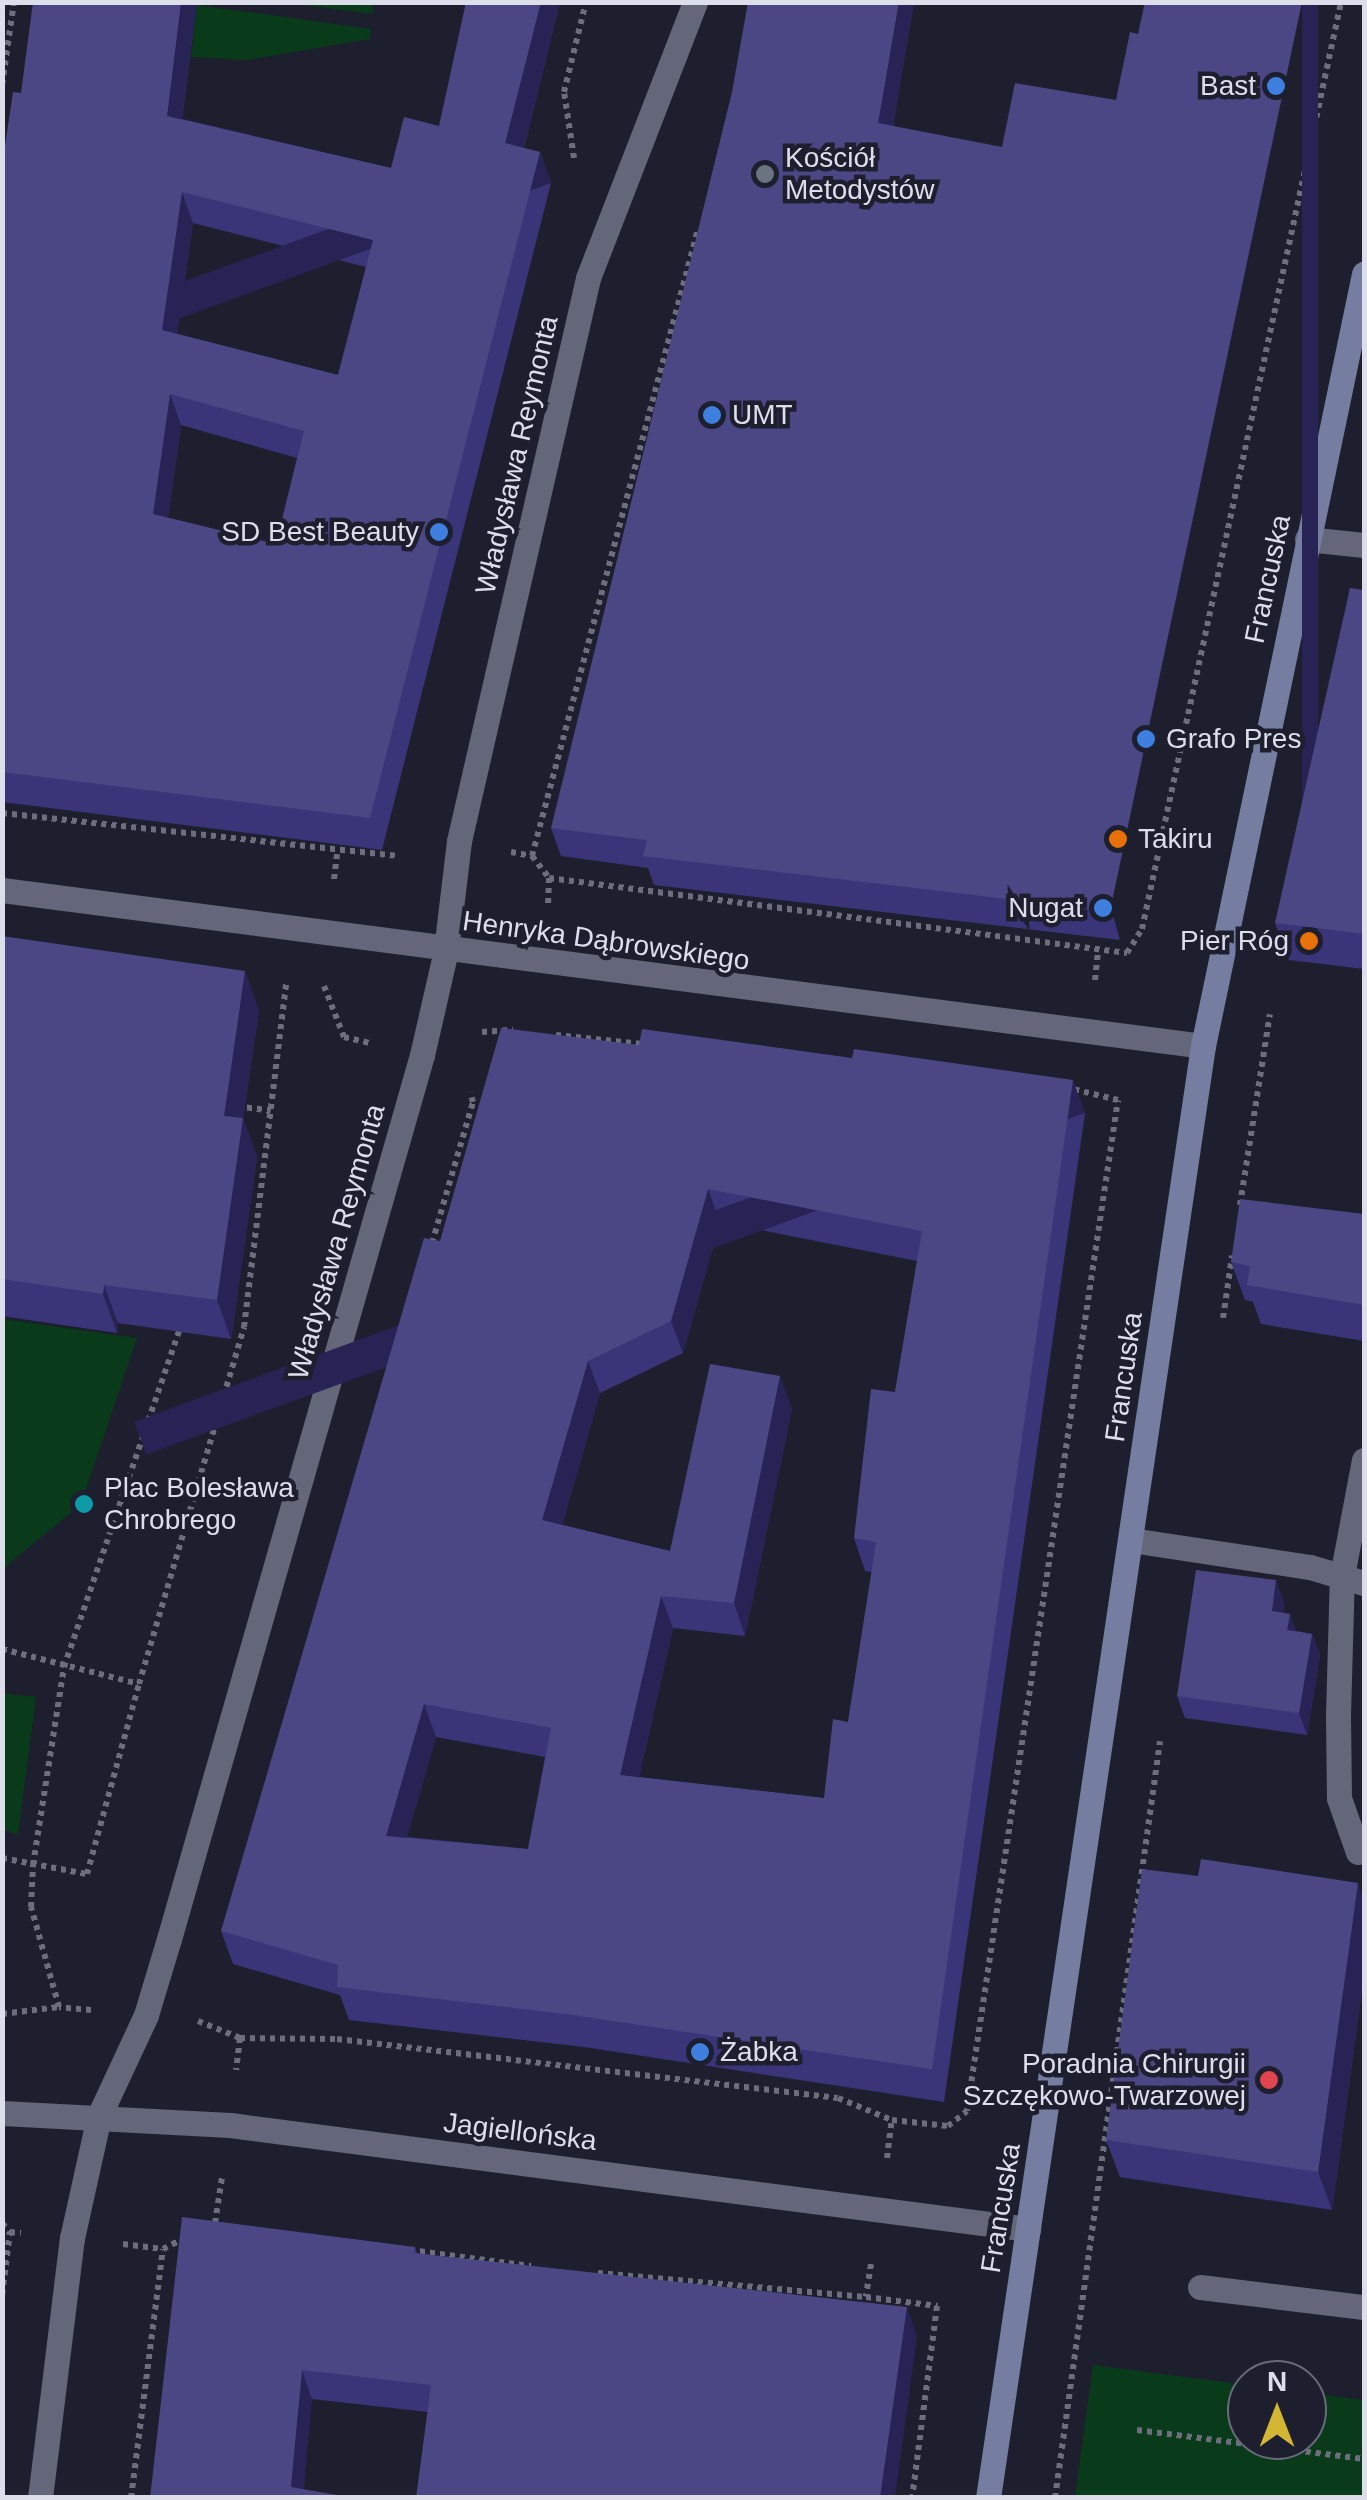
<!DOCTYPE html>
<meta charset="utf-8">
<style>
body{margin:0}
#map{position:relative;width:1367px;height:2500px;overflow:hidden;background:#1d1f2f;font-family:Arial,sans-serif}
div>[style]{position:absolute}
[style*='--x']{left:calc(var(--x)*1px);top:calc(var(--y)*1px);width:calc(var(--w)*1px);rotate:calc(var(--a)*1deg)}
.green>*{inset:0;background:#093a19}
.path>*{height:6px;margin-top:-3px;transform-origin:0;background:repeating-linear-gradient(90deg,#6c6e7d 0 5px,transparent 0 10px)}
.lane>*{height:25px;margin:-12.5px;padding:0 12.5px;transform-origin:12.5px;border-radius:12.5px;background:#64677a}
.street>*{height:25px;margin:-12.5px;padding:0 12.5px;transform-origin:12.5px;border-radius:12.5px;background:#64677a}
.secondary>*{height:25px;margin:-12.5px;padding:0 12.5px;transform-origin:12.5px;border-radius:12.5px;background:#757ea0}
.wall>*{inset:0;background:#393578}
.shaded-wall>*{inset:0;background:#272455;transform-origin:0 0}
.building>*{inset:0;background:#4b4784}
.dots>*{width:28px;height:28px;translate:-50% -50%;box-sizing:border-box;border:5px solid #1d1f2f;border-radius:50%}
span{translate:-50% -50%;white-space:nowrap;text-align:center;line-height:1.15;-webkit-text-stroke:9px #1d1f2f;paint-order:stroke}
.poi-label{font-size:28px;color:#dcdeea}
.right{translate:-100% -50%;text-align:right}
.left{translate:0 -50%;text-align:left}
.street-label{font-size:28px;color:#dcdeea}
.frame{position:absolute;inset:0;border:5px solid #dcdeea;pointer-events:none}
.north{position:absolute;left:1227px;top:2360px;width:100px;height:100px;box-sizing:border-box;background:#1d1f2f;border:2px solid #696b7a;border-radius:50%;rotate:0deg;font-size:28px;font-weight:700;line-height:40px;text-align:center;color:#dcdeea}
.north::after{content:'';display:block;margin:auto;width:35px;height:45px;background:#d4b635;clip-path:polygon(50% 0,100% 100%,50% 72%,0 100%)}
</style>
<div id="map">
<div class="green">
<i style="clip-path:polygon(289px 3px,373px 2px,373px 3px,372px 14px)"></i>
<i style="clip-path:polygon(197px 5px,371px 29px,370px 39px,247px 60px,191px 57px)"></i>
<i style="clip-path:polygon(3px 1319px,137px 1338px,81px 1504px,5px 1567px)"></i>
<i style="clip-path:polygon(2px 1693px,36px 1697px,18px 1834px,3px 1830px)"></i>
<i style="clip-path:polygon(1093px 2365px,1247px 2385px,1247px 2440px,1307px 2440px,1307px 2393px,1364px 2400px,1364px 2497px,1075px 2497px)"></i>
</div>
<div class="path">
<i style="--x:2;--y:85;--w:84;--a:-81.8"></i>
<i style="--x:574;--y:158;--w:67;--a:-98.6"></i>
<i style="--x:564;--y:92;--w:93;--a:-76.3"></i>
<i style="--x:2;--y:813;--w:399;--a:6.2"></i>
<i style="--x:511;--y:852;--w:21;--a:11"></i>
<i style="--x:532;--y:856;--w:28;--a:52"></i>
<i style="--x:549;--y:878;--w:29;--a:92"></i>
<i style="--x:532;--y:856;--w:649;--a:-75.17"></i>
<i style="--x:549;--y:878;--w:583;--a:7.39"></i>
<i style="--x:1127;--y:953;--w:28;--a:-58"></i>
<i style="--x:1142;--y:929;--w:948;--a:-77.88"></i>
<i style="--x:334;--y:879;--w:25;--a:-83"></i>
<i style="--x:1095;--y:980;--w:30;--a:-84"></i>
<i style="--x:324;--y:986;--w:55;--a:68.6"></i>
<i style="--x:344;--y:1037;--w:27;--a:13"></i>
<i style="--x:482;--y:1032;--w:31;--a:-4"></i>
<i style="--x:556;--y:1035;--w:87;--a:5.9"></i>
<i style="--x:237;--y:1106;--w:34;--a:8"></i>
<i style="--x:1240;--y:1205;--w:193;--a:-81.1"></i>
<i style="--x:432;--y:1243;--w:147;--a:-73.8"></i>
<i style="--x:473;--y:1102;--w:10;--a:-107"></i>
<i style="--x:1223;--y:1318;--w:63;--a:-81.7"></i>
<i style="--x:2;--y:1649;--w:141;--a:14.3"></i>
<i style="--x:139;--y:1684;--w:372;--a:-73.6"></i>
<i style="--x:244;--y:1327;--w:346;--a:-83"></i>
<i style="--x:2;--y:1858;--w:86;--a:10.7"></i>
<i style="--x:87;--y:1874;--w:197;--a:-74.7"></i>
<i style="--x:91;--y:2010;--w:32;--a:-175"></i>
<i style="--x:59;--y:2007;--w:104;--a:-105.6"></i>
<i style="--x:31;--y:1907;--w:42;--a:-87.3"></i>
<i style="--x:33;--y:1865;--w:200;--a:-81.1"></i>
<i style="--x:64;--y:1667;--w:355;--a:-71.1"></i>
<i style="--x:2;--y:2014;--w:57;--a:-7"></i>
<i style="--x:198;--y:2021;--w:45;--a:22"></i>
<i style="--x:240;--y:2038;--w:32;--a:97"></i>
<i style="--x:240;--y:2038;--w:97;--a:0.6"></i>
<i style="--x:337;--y:2039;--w:504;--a:6.72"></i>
<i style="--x:838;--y:2098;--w:58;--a:22.2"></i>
<i style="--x:887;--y:2158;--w:38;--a:-83"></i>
<i style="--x:892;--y:2120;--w:56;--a:6.1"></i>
<i style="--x:948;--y:2126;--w:24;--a:-38"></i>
<i style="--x:967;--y:2111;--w:1022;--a:-81.51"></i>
<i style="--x:1118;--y:1100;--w:46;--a:-166.3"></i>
<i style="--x:2;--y:2223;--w:12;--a:48"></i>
<i style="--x:215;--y:2223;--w:47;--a:-81.3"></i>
<i style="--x:123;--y:2244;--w:40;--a:7.1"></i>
<i style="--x:163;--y:2249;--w:27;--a:-27"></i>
<i style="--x:410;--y:2250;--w:122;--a:7.5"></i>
<i style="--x:871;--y:2264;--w:33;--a:99"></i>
<i style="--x:866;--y:2297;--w:72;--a:7.2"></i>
<i style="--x:937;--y:2306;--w:194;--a:97.4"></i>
<i style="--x:598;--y:2273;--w:269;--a:5.1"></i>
<i style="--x:2;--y:2295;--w:64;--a:-82.8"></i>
<i style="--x:10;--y:2232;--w:11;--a:5"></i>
<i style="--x:1137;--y:2430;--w:229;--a:7.3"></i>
<i style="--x:131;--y:2498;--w:251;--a:-82.7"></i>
<i style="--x:1055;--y:2498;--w:764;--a:-82.1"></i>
</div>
<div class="lane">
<i style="--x:1131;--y:1540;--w:181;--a:8.6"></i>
<i style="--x:1310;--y:1567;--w:56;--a:16.5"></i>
<i style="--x:1358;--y:1852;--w:57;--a:-109.4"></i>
<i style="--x:1339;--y:1798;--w:83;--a:-90.7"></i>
<i style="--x:1338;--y:1715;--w:139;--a:-88.4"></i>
<i style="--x:1342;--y:1576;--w:118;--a:-79.3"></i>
<i style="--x:1200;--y:2287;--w:165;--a:7"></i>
</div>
<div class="street">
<i style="--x:1307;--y:539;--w:57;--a:6"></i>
<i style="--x:2;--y:890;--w:1211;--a:7.4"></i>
<i style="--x:2;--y:2113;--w:228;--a:3"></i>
<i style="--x:230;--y:2125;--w:805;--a:7.43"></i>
<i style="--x:40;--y:2498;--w:262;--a:-83"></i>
<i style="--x:72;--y:2238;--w:125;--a:-77.5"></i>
<i style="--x:99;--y:2116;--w:111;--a:-65"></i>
<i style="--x:146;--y:2015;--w:79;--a:-73.2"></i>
<i style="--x:169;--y:1939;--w:919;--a:-74.03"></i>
<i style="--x:422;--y:1055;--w:108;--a:-77.1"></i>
<i style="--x:446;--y:950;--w:110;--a:-83.2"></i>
<i style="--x:459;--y:841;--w:578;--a:-77.09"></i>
<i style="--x:588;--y:278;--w:296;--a:-68.8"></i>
</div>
<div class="secondary">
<i style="--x:988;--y:2498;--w:1468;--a:-81.58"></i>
<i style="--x:1203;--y:1046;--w:789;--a:-78.22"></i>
</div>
<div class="wall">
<i style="clip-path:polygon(evenodd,197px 2px,182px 119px,391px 168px,439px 126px,560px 2px,524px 148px,540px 152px,551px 183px,382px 850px,2px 802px,2px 166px,21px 93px,197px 2px,193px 223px,366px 267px,338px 375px,177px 334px,193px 223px,197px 2px,181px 425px,297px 458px,276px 544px,168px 518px,181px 425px)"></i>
<i style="clip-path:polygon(914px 2px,893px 126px,1120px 940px,654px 885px,648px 868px,561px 856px,551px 828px)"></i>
<i style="clip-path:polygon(1364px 590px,1364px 969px,1289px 960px,1275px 923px)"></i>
<i style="clip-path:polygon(2px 936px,259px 1010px,243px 1119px,257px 1157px,231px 1339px,118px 1323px,117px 1333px,2px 1316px)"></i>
<i style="clip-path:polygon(evenodd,1085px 1113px,944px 2102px,584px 2047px,349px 2020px,340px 1995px,233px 1964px,221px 1931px,440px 1241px,1085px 1113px,720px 1222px,917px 1261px,895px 1392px,854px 1538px,865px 1571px,872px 1572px,848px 1722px,824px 1798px,639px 1777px,673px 1628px,745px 1636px,792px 1408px,670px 1551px,562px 1525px,600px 1393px,683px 1353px,720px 1222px,1085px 1113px,436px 1737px,545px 1757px,528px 1849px,407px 1837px,436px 1737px)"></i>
<i style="clip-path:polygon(1364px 1214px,1364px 1341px,1261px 1324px,1253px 1302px,1245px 1300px,1231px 1262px)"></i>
<i style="clip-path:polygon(1284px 1602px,1283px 1613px,1296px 1631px,1312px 1634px,1320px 1655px,1307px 1735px,1185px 1718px,1177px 1696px)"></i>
<i style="clip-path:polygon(1364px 1900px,1364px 1975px,1332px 2210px,1120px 2177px,1106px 2140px)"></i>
<i style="clip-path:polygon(415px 2247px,417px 2253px,917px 2336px,428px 2412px,312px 2399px,150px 2498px)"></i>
</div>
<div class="shaded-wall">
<i style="clip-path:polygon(181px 2px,197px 2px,178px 147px,167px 116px)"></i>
<i style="clip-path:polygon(541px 2px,560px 2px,517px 175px,505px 143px)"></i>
<i style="clip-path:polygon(899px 2px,914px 2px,889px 152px,878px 123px)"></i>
<i style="left:1302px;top:2px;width:16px;height:929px"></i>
<i style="left:540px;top:152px;width:33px;height:687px;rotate:70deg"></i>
<i style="clip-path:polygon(182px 192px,193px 223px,173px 362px,162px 330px)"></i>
<i style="clip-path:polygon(170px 394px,181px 425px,164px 546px,153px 514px)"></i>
<i style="clip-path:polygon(245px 971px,259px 1010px,243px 1119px,257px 1157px,231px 1339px,217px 1300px,224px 1116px)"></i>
<i style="left:1073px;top:1080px;width:35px;height:999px;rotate:70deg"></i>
<i style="clip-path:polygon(708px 1189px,720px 1222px,683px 1353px,671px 1321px)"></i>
<i style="clip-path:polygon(104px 1285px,118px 1323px,117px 1333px,103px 1294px)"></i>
<i style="clip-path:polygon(588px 1361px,600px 1393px,554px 1552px,542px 1520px)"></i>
<i style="clip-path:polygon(780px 1376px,792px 1408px,745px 1636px,734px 1603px)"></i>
<i style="clip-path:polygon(1276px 1580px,1284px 1602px,1280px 1633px,1272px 1611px)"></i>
<i style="clip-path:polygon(661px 1596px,673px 1628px,632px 1807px,620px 1775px)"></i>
<i style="clip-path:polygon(1290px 1614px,1298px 1636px,1287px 1630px)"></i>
<i style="clip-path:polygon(1312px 1634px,1320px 1655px,1307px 1735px,1299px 1713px)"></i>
<i style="clip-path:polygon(424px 1704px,436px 1737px,398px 1868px,386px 1836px)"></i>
<i style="clip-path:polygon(1358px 1883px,1364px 1900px,1364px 1975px,1332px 2210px,1318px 2172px)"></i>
<i style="clip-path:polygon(907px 2307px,917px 2336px,895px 2498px,880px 2498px)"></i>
<i style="clip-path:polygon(302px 2370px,312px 2399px,303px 2498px,291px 2487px)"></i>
</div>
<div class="building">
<i style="clip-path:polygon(evenodd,33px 2px,181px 2px,167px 116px,391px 168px,404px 117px,439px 126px,466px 2px,541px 2px,505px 143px,540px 152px,370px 818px,2px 772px,2px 166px,13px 92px,21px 93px,33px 2px,182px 192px,373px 240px,338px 375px,162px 330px,182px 192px,33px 2px,170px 394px,304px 431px,276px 544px,153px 514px,170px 394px)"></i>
<i style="clip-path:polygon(748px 2px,899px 2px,878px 123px,1002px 147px,1015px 83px,1116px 100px,1130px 32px,1138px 34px,1145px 2px,1302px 2px,1110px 911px,643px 856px,647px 840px,551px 828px,732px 92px)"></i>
<i style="clip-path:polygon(1350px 588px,1364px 590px,1364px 934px,1275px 923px)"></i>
<i style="clip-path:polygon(2px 936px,245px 971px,224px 1116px,243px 1118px,217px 1300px,104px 1285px,103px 1294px,2px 1279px)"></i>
<i style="clip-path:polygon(evenodd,501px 1028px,639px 1045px,642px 1029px,852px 1058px,854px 1049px,1073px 1080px,932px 2069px,573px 2015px,337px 1987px,338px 1965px,221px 1931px,424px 1238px,440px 1241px,501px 1028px,708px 1189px,922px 1231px,895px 1392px,871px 1389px,854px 1538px,876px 1542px,848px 1722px,833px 1719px,824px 1798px,620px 1775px,661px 1596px,734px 1603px,780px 1376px,710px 1364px,670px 1551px,542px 1520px,588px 1361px,671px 1321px,708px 1189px,501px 1028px,424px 1704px,551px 1728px,528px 1849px,386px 1836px,424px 1704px)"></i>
<i style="clip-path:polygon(1240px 1199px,1364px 1214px,1364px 1305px,1247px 1285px,1250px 1266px,1231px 1262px)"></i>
<i style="clip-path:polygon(1196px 1570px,1276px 1580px,1272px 1611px,1290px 1614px,1287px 1630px,1312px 1634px,1299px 1713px,1177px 1696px)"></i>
<i style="clip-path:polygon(1201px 1859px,1358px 1883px,1318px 2172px,1106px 2140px,1142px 1869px,1198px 1876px)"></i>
<i style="clip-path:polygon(182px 2217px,415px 2247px,414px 2253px,907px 2307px,880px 2498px,416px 2498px,431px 2385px,302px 2370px,291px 2487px,354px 2498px,150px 2498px)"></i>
</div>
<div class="dots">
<i style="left:1276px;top:86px;background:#3f7fe0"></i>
<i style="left:765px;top:174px;background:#6b7280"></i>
<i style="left:712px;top:415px;background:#3f7fe0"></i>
<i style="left:439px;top:532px;background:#3f7fe0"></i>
<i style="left:1146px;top:739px;background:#3f7fe0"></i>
<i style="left:1118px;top:839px;background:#e8710a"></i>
<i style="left:1103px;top:908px;background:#3f7fe0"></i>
<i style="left:1309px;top:941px;background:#e8710a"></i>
<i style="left:84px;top:1504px;background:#0f9aa8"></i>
<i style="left:700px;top:2052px;background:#3f7fe0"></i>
<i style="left:1269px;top:2080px;background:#e0444e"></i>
</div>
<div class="poi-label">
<span class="right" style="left:1256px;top:86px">Bast</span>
<span class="left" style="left:785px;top:174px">Kościół<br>Metodystów</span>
<span class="left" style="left:732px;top:415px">UMT</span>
<span class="right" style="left:419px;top:532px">SD Best Beauty</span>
<span class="left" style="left:1166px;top:739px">Grafo Pres</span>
<span class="left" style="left:1138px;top:839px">Takiru</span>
<span class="right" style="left:1083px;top:908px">Nugat</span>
<span class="right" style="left:1289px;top:941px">Pier Róg</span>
<span class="left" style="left:104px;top:1504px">Plac Bolesława<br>Chrobrego</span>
<span class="left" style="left:720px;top:2052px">Żabka</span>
<span class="right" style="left:1246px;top:2080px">Poradnia Chirurgii<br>Szczękowo-Twarzowej</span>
</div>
<div class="street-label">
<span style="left:517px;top:455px;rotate:-77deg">Władysława Reymonta</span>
<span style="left:1268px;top:579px;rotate:-78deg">Francuska</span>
<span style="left:606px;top:941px;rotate:8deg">Henryka Dąbrowskiego</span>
<span style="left:337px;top:1242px;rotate:-74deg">Władysława Reymonta</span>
<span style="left:1124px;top:1377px;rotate:-82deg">Francuska</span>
<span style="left:520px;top:2132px;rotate:7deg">Jagiellońska</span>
<span style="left:1001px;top:2208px;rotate:-81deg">Francuska</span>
</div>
<div class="frame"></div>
<div class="north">N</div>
</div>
